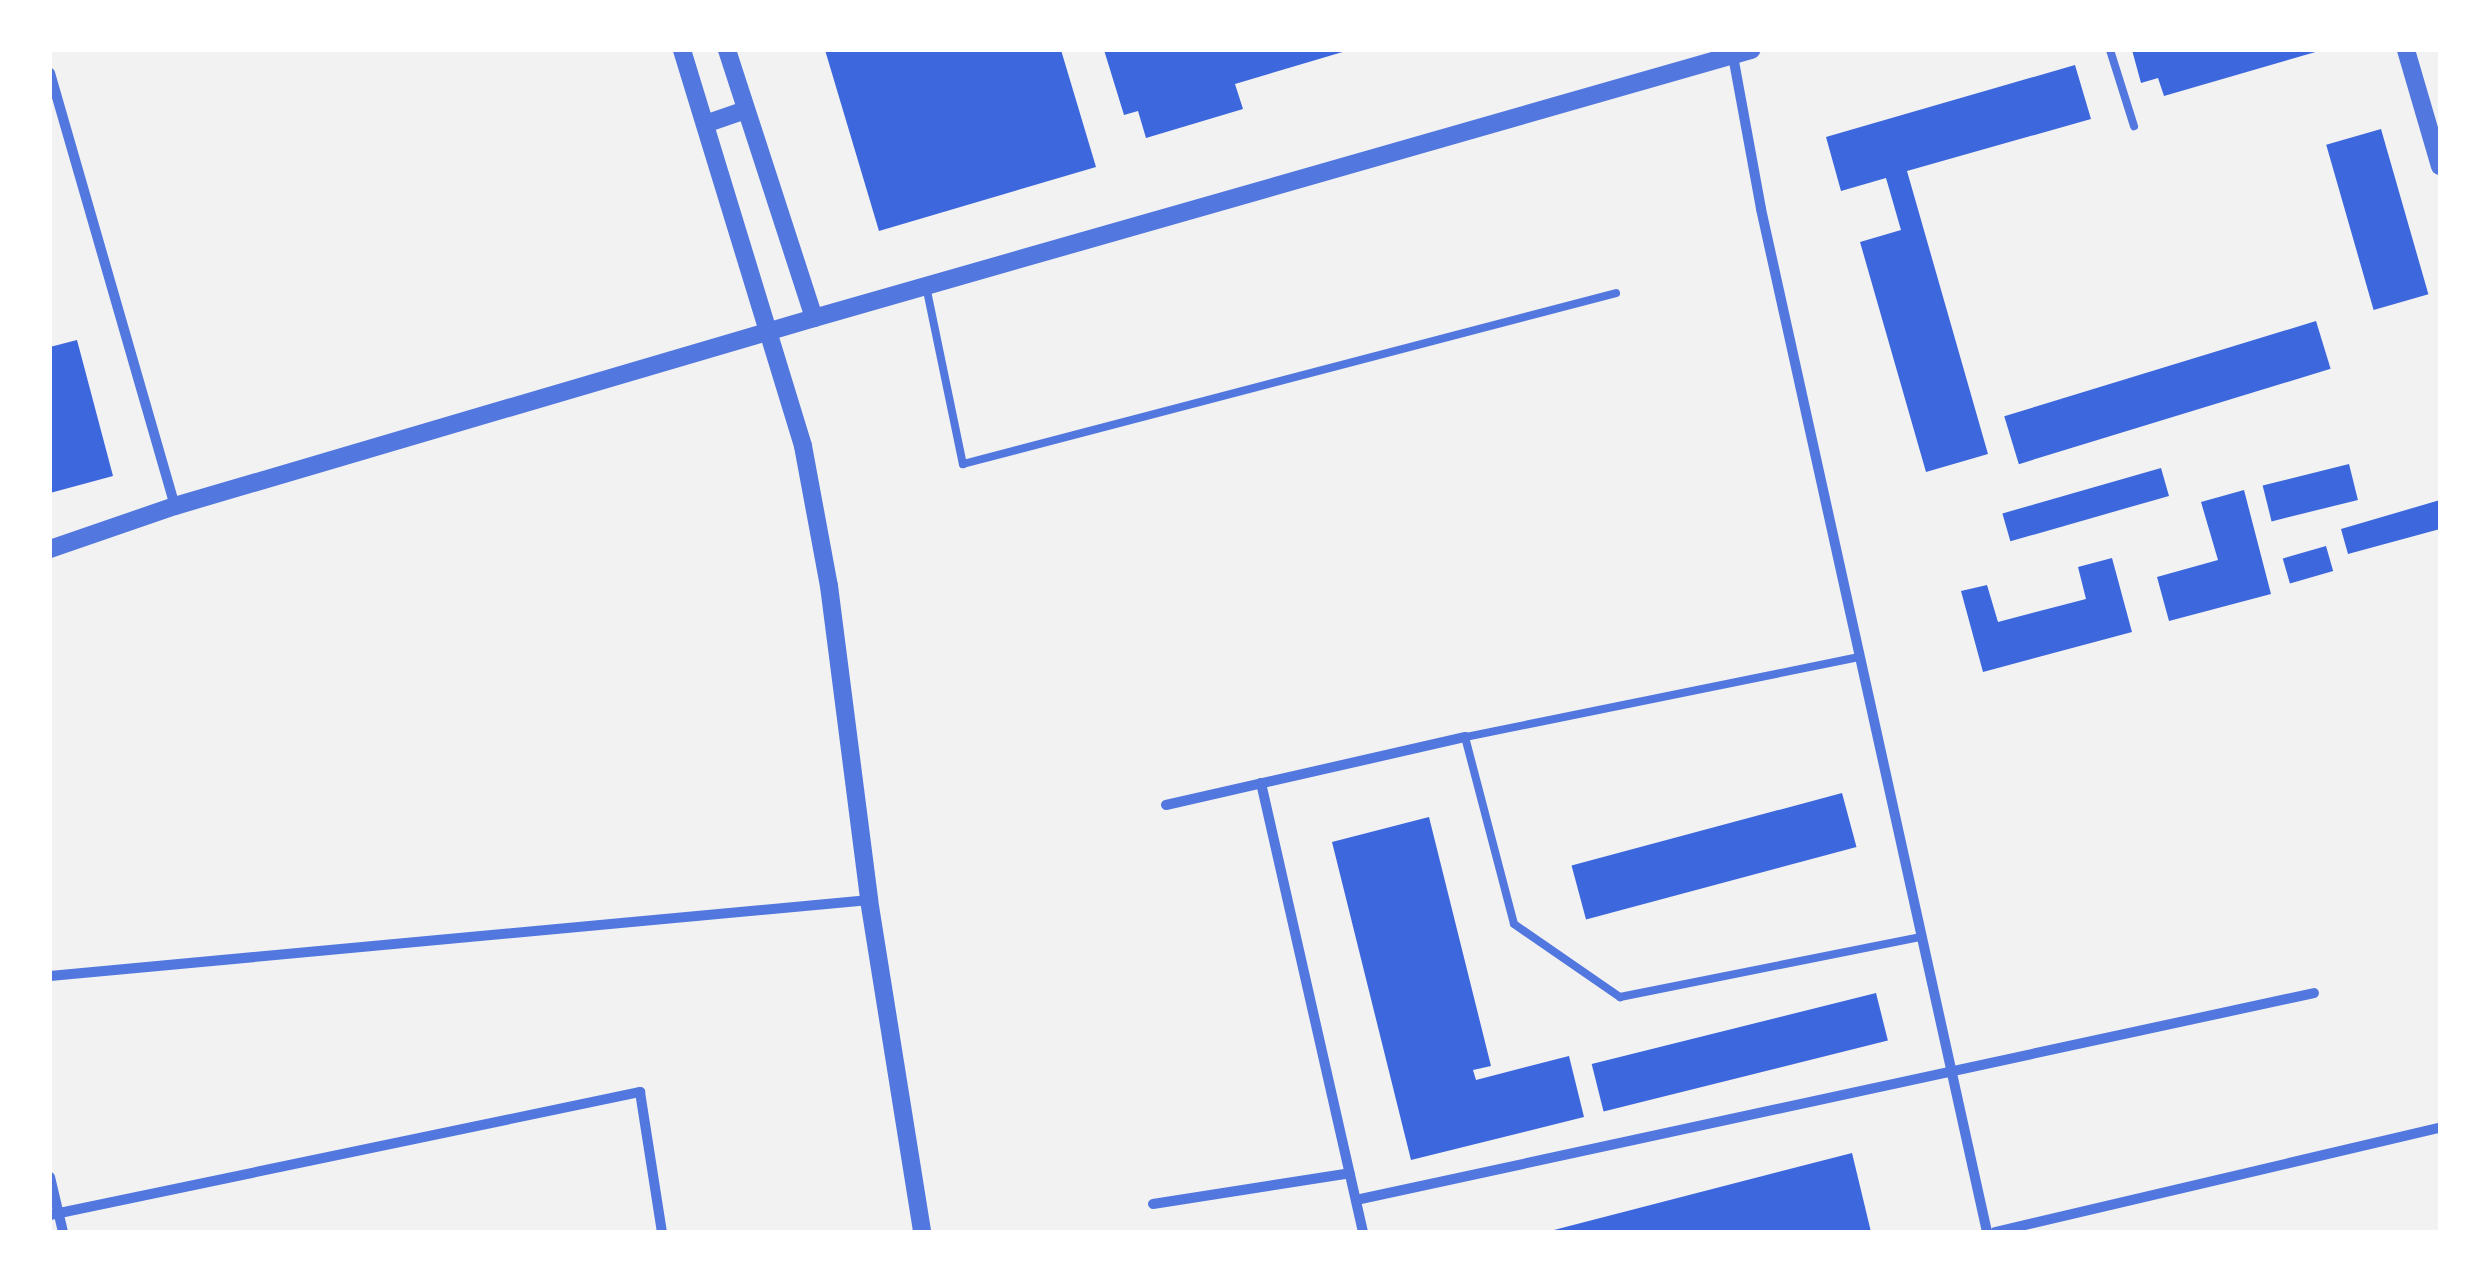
<!DOCTYPE html>
<style>
body{margin:0}
#map{position:relative;width:2490px;height:1282px;overflow:hidden;background:#f2f2f2;font-family:"Asap Condensed",sans-serif}
div>[style]{position:absolute}
[style*='--x']{left:calc(var(--x)*1px);top:calc(var(--y)*1px);width:calc(var(--w)*1px);rotate:calc(var(--a)*1deg)}
.building>*{inset:0;background:#3d67dc;transform-origin:0 0}
.service>*{height:8px;margin:-4px;padding:0 4px;transform-origin:4px;border-radius:4px;background:#5277de}
.minor>*{height:10px;margin:-5px;padding:0 5px;transform-origin:5px;border-radius:5px;background:#5277de}
.tertiary>*{height:18px;margin:-9px;padding:0 9px;transform-origin:9px;border-radius:9px;background:#5277de}
span{translate:-50% -50%;white-space:nowrap;text-align:center;line-height:1.15;-webkit-text-stroke:8px #fff;paint-order:stroke}
.frame{position:absolute;inset:0;border:52px solid #fff;pointer-events:none}
</style>
<div id="map">
<div class="building">
<i style="clip-path:polygon(825px 50px,1061px 50px,1096px 167px,879px 231px)"></i>
<i style="clip-path:polygon(1104px 50px,1346px 50px,1346px 51px,1235px 84px,1243px 109px,1146px 138px,1138px 111px,1124px 115px)"></i>
<i style="clip-path:polygon(2132px 50px,2319px 50px,2319px 51px,2164px 96px,2158px 78px,2141px 83px)"></i>
<i style="clip-path:polygon(2075px 65px,2091px 119px,1907px 171px,1988px 454px,1926px 472px,1860px 242px,1901px 230px,1886px 178px,1841px 191px,1826px 137px)"></i>
<i style="left:2381px;top:129px;width:172px;height:57px;rotate:74deg"></i>
<i style="left:2316px;top:321px;width:50px;height:326px;rotate:73deg"></i>
<i style="clip-path:polygon(77px 340px,113px 476px,50px 493px,50px 347px)"></i>
<i style="left:2349px;top:464px;width:37px;height:89px;rotate:76deg"></i>
<i style="left:2161px;top:468px;width:29px;height:165px;rotate:74deg"></i>
<i style="clip-path:polygon(2244px 490px,2271px 594px,2169px 621px,2157px 577px,2218px 560px,2201px 502px)"></i>
<i style="clip-path:polygon(2440px 500px,2440px 529px,2348px 554px,2341px 529px)"></i>
<i style="left:2326px;top:546px;width:26px;height:45px;rotate:74deg"></i>
<i style="clip-path:polygon(2112px 558px,2132px 632px,1983px 672px,1961px 591px,1987px 585px,1998px 622px,2086px 599px,2078px 567px)"></i>
<i style="left:1842px;top:793px;width:56px;height:280px;rotate:75deg"></i>
<i style="clip-path:polygon(1429px 817px,1491px 1066px,1473px 1070px,1476px 1080px,1569px 1056px,1584px 1117px,1411px 1160px,1332px 842px)"></i>
<i style="left:1876px;top:993px;width:49px;height:293px;rotate:76deg"></i>
<i style="clip-path:polygon(1852px 1153px,1871px 1232px,1550px 1232px,1550px 1231px)"></i>
</div>
<div class="service">
<i style="--x:2110;--y:50;--w:80;--a:72.5"></i>
<i style="--x:926;--y:286;--w:182;--a:78.3"></i>
<i style="--x:963;--y:464;--w:675;--a:-14.67"></i>
<i style="--x:1859;--y:657;--w:402;--a:168.5"></i>
<i style="--x:1465;--y:737;--w:193;--a:75.3"></i>
<i style="--x:1514;--y:924;--w:129;--a:34.6"></i>
<i style="--x:1620;--y:997;--w:307;--a:-11.3"></i>
</div>
<div class="minor">
<i style="--x:1733;--y:56;--w:156;--a:79.6"></i>
<i style="--x:1761;--y:209;--w:1048;--a:77.54"></i>
<i style="--x:50;--y:73;--w:451;--a:73.9"></i>
<i style="--x:1261;--y:783;--w:460;--a:77.2"></i>
<i style="--x:1166;--y:805;--w:307;--a:-12.8"></i>
<i style="--x:50;--y:976;--w:823;--a:-5.3"></i>
<i style="--x:50;--y:1177;--w:57;--a:76.7"></i>
<i style="--x:1356;--y:1200;--w:980;--a:-12.19"></i>
<i style="--x:1153;--y:1204;--w:199;--a:-8.9"></i>
<i style="--x:50;--y:1215;--w:603;--a:-11.78"></i>
<i style="--x:640;--y:1092;--w:142;--a:81.1"></i>
<i style="--x:1995;--y:1232;--w:457;--a:-13.2"></i>
</div>
<div class="tertiary">
<i style="--x:682;--y:50;--w:414;--a:73"></i>
<i style="--x:803;--y:446;--w:142;--a:79.5"></i>
<i style="--x:829;--y:586;--w:317;--a:82.7"></i>
<i style="--x:869;--y:900;--w:336;--a:80.9"></i>
<i style="--x:727;--y:50;--w:282;--a:72"></i>
<i style="--x:2406;--y:50;--w:121;--a:73.7"></i>
<i style="--x:705;--y:124;--w:43;--a:-18.9"></i>
<i style="--x:50;--y:549;--w:132;--a:-19"></i>
<i style="--x:175;--y:506;--w:666;--a:-16.39"></i>
<i style="--x:814;--y:318;--w:975;--a:-15.96"></i>
</div>
<div class="frame"></div>
</div>
